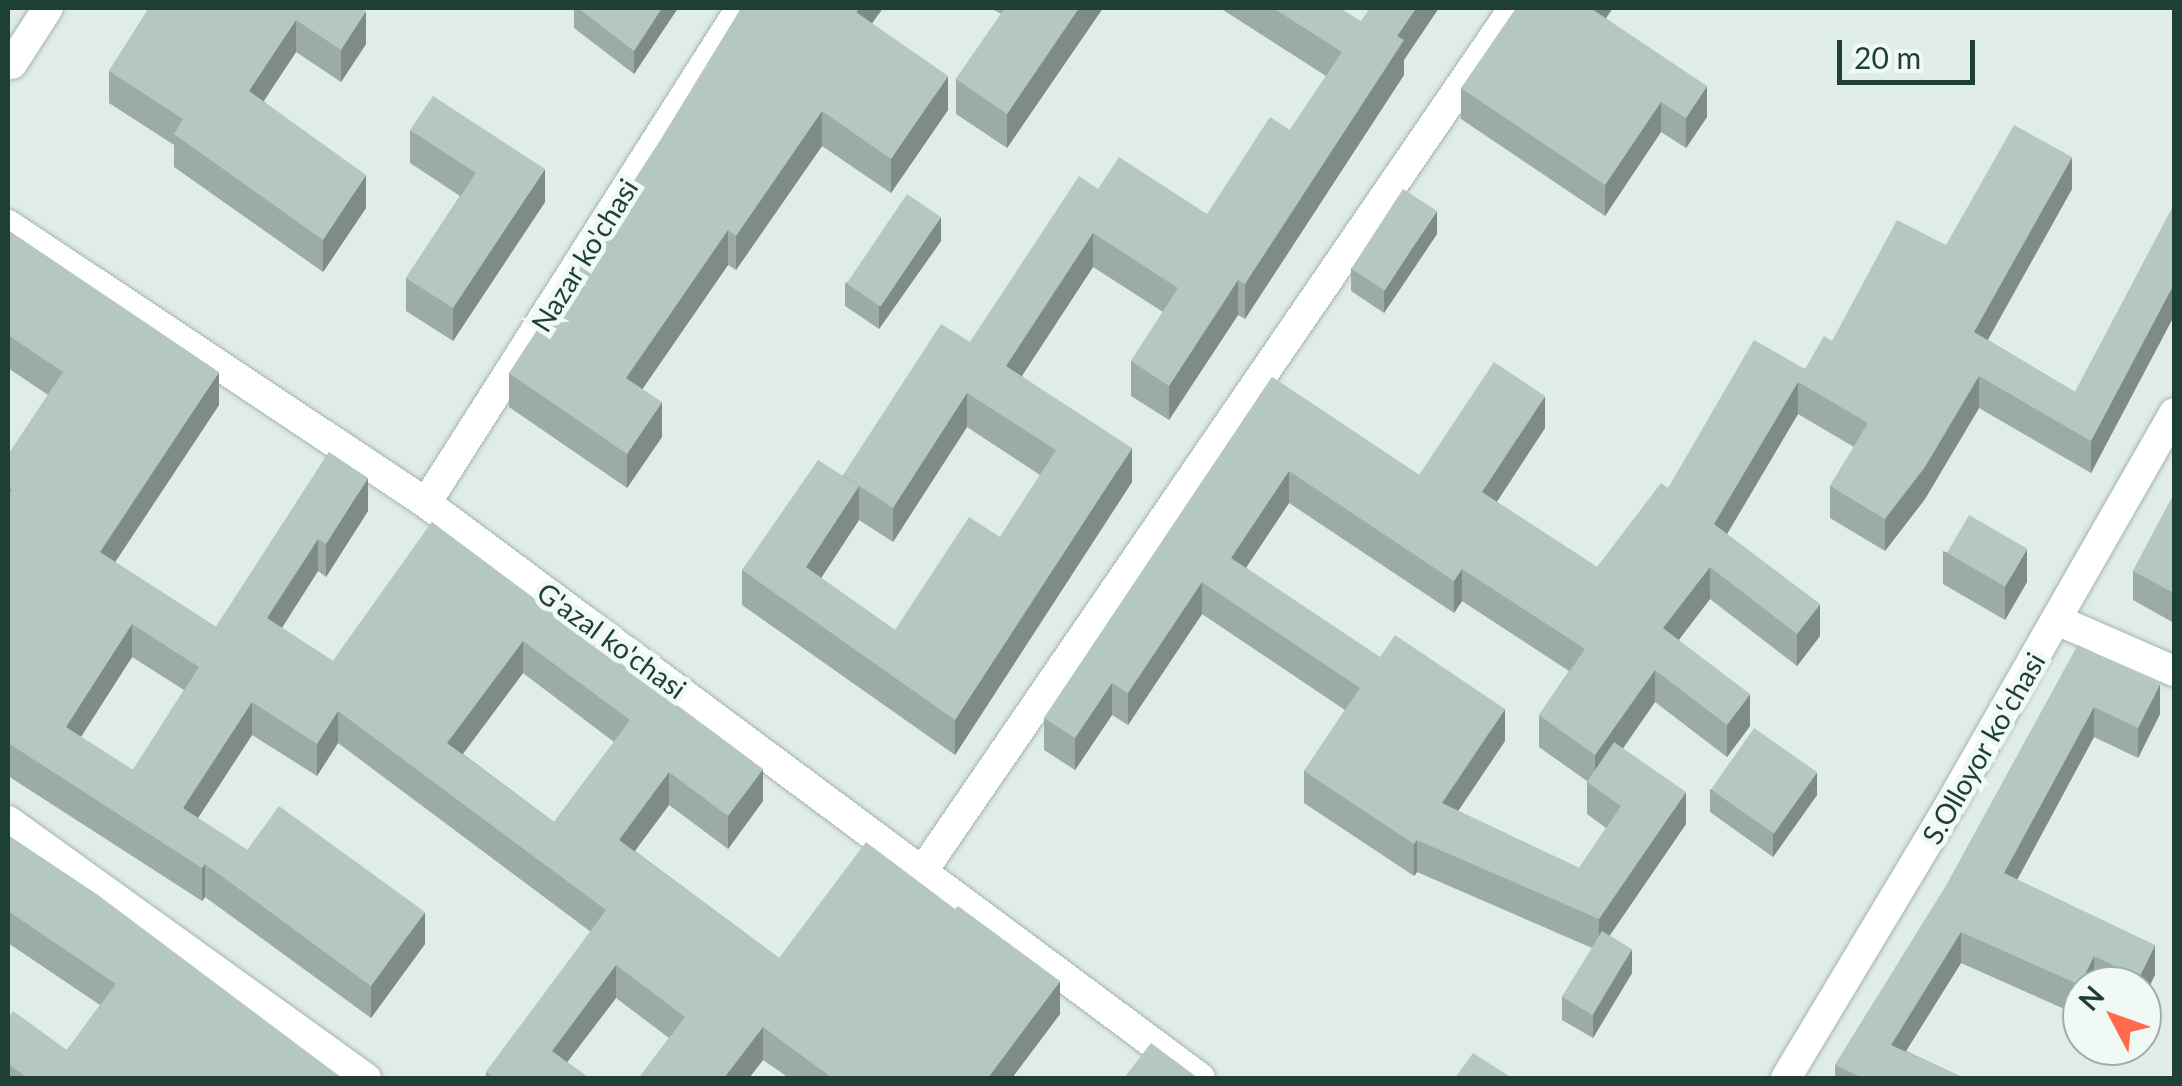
<!DOCTYPE html>
<meta charset="utf-8">
<style>
body{margin:0}
#map{position:relative;width:2182px;height:1086px;overflow:hidden;background:#e0ede6;font-family:Lato,sans-serif}
div>[style]{position:absolute}
[style*='--x']{left:calc(var(--x)*1px);top:calc(var(--y)*1px);width:calc(var(--w)*1px);rotate:calc(var(--a)*1deg)}
.roads{filter:drop-shadow(0 0 2px #a2b5ad) drop-shadow(0 0 2px #a2b5ad)}
.street>*{height:30px;margin:-15px;padding:0 15px;transform-origin:15px;border-radius:15px;background:#fff}
.wall>*{inset:0;background:#9caca4}
.shaded-wall>*{inset:0;background:#7f8c86}
.building>*{inset:0;background:#b5c8bf;transform-origin:0 0}
span{translate:-50% -50%;white-space:nowrap;text-align:center;line-height:1.15;-webkit-text-stroke:10px #f1f9f4;paint-order:stroke}
.street-label{font-size:28px;color:#1e3f34}
.frame{position:absolute;inset:0;border:10px solid #1e3f34;pointer-events:none}
.north{position:absolute;left:2062px;top:966px;width:100px;height:100px;box-sizing:border-box;background:#f1f9f4;border:2px solid #9dafa7;border-radius:50%;rotate:311deg;font-size:28px;font-weight:700;line-height:40px;text-align:center;color:#1e3f34}
.north::after{content:'';display:block;margin:auto;width:35px;height:45px;background:#ff6b4b;clip-path:polygon(50% 0,100% 100%,50% 72%,0 100%)}
.scale{position:absolute;left:1837px;top:40px;width:138px;height:45px;box-sizing:border-box;border:5px solid #1e3f34;border-top:0;padding-left:12px;font-size:30px;line-height:35px;white-space:nowrap;color:#1e3f34;-webkit-text-stroke:8px #f1f9f4;paint-order:stroke}
</style>
<div id="map">
<div class="roads">
<div class="street">
<i style="--x:12;--y:64;--w:67;--a:-57.3"></i>
<i style="--x:8;--y:225;--w:502;--a:33.63"></i>
<i style="--x:426;--y:503;--w:964;--a:36.61"></i>
<i style="--x:426;--y:503;--w:587;--a:-57.53"></i>
<i style="--x:2057;--y:620;--w:128;--a:23.6"></i>
<i style="--x:8;--y:821;--w:441;--a:35.7"></i>
<i style="--x:924;--y:869;--w:1044;--a:-55.58"></i>
<i style="--x:1786;--y:1078;--w:299;--a:-59"></i>
<i style="--x:1940;--y:822;--w:471;--a:-60.2"></i>
</div>
</div>
<div class="wall">
<i style="clip-path:polygon(149px 8px,361px 8px,366px 44px,341px 82px,296px 52px,264px 101px,366px 208px,323px 272px,174px 167px,174px 145px,109px 103px,109px 71px)"></i>
<i style="clip-path:polygon(574px 8px,678px 8px,634px 74px,574px 28px)"></i>
<i style="clip-path:polygon(883px 8px,872px 23px,948px 110px,891px 193px,822px 146px,736px 270px,728px 265px,642px 389px,662px 437px,627px 488px,509px 407px,509px 373px)"></i>
<i style="clip-path:polygon(991px 8px,1103px 8px,1007px 148px,956px 114px,956px 79px,1001px 14px)"></i>
<i style="clip-path:polygon(evenodd,1220px 8px,1340px 8px,1404px 60px,1404px 75px,1245px 319px,1238px 315px,1169px 420px,1131px 396px,1131px 361px,1163px 312px,1093px 267px,1022px 376px,1132px 482px,955px 755px,742px 605px,742px 570px,843px 475px,970px 342px,1098px 189px,1207px 214px,1290px 130px,1326px 76px,1220px 8px,967px 427px,1040px 475px,1000px 537px,895px 630px,821px 578px,859px 520px,893px 542px,967px 427px)"></i>
<i style="clip-path:polygon(1606px 18px,1707px 117px,1686px 148px,1661px 132px,1605px 216px,1461px 119px,1461px 88px)"></i>
<i style="clip-path:polygon(410px 130px,545px 202px,453px 341px,406px 311px,406px 278px,460px 196px,410px 163px)"></i>
<i style="clip-path:polygon(evenodd,2072px 189px,1988px 340px,2075px 392px,2174px 207px,2174px 316px,2091px 473px,1979px 408px,1925px 499px,1885px 551px,1830px 518px,1830px 486px,1854px 447px,1798px 414px,1727px 534px,1820px 636px,1797px 666px,1710px 599px,1679px 640px,1750px 726px,1727px 757px,1655px 702px,1623px 749px,1686px 824px,1610px 935px,1632px 973px,1593px 1038px,1562px 1020px,1562px 997px,1592px 948px,1417px 872px,1414px 876px,1304px 803px,1304px 771px,1345px 710px,1202px 614px,1128px 725px,1112px 715px,1075px 770px,1044px 750px,1044px 718px,1272px 377px,1419px 475px,1545px 428px,1497px 502px,1597px 567px,1668px 488px,1805px 369px,1832px 341px,1946px 245px,2072px 189px,1289px 503px,1454px 613px,1462px 601px,1569px 671px,1539px 715px,1539px 747px,1587px 781px,1587px 814px,1606px 828px,1579px 868px,1458px 811px,1505px 741px,1246px 568px,1289px 503px)"></i>
<i style="clip-path:polygon(evenodd,8px 230px,219px 405px,115px 562px,216px 627px,329px 452px,368px 511px,326px 577px,318px 571px,282px 628px,333px 661px,432px 522px,763px 801px,728px 849px,669px 805px,635px 851px,779px 958px,1060px 1014px,1012px 1078px,789px 1078px,763px 1060px,749px 1078px,639px 1078px,669px 1038px,616px 998px,567px 1062px,589px 1078px,486px 1078px,486px 1072px,591px 932px,338px 743px,317px 776px,252px 735px,198px 818px,247px 850px,425px 944px,371px 1018px,205px 897px,202px 901px,8px 776px,8px 455px,48px 395px,8px 368px,8px 230px,132px 657px,184px 690px,133px 770px,81px 737px,132px 657px,8px 230px,523px 673px,614px 742px,554px 822px,463px 754px,523px 673px)"></i>
<i style="clip-path:polygon(1437px 234px,1384px 313px,1351px 291px,1351px 268px)"></i>
<i style="clip-path:polygon(941px 241px,879px 329px,845px 306px,845px 283px)"></i>
<i style="clip-path:polygon(2174px 494px,2174px 623px,2133px 600px,2133px 571px)"></i>
<i style="clip-path:polygon(1943px 551px,2027px 582px,2005px 620px,1943px 584px)"></i>
<i style="clip-path:polygon(2078px 645px,2160px 714px,2138px 758px,2094px 737px,2017px 880px,2155px 975px,2142px 986px,2082px 986px,2080px 1016px,1961px 963px,1906px 1051px,1964px 1078px,1835px 1078px,1835px 1065px,1946px 886px)"></i>
<i style="clip-path:polygon(1710px 789px,1817px 795px,1773px 857px,1710px 812px)"></i>
<i style="clip-path:polygon(8px 835px,342px 1078px,8px 1078px,8px 1019px,67px 1050px,100px 1005px,8px 943px)"></i>
</div>
<div class="shaded-wall">
<i style="clip-path:polygon(662px 8px,678px 8px,634px 74px,634px 51px)"></i>
<i style="clip-path:polygon(860px 8px,883px 8px,856px 46px,856px 12px)"></i>
<i style="clip-path:polygon(1079px 8px,1103px 8px,1007px 148px,1007px 114px)"></i>
<i style="clip-path:polygon(1416px 8px,1439px 8px,1404px 60px,1404px 75px,1245px 319px,1245px 284px,1397px 36px)"></i>
<i style="clip-path:polygon(1593px 8px,1613px 8px,1592px 39px)"></i>
<i style="clip-path:polygon(366px 11px,366px 44px,341px 82px,341px 50px)"></i>
<i style="clip-path:polygon(296px 20px,296px 52px,249px 123px,249px 91px)"></i>
<i style="clip-path:polygon(948px 76px,948px 110px,891px 193px,891px 159px)"></i>
<i style="clip-path:polygon(1707px 86px,1707px 117px,1686px 148px,1686px 118px)"></i>
<i style="clip-path:polygon(1661px 102px,1661px 132px,1605px 216px,1605px 185px)"></i>
<i style="clip-path:polygon(822px 111px,822px 146px,736px 270px,736px 236px)"></i>
<i style="clip-path:polygon(2072px 157px,2072px 189px,1974px 364px,1974px 332px)"></i>
<i style="clip-path:polygon(545px 169px,545px 202px,453px 341px,453px 308px)"></i>
<i style="clip-path:polygon(366px 175px,366px 208px,323px 272px,323px 240px)"></i>
<i style="clip-path:polygon(1437px 211px,1437px 234px,1384px 313px,1384px 290px)"></i>
<i style="clip-path:polygon(941px 217px,941px 241px,879px 329px,879px 306px)"></i>
<i style="clip-path:polygon(728px 230px,728px 265px,626px 413px,626px 378px)"></i>
<i style="clip-path:polygon(1093px 233px,1093px 267px,1006px 400px,1006px 366px)"></i>
<i style="clip-path:polygon(1238px 280px,1238px 315px,1169px 420px,1169px 386px)"></i>
<i style="clip-path:polygon(2174px 284px,2174px 316px,2091px 473px,2091px 441px)"></i>
<i style="clip-path:polygon(219px 372px,219px 405px,100px 585px,100px 552px)"></i>
<i style="clip-path:polygon(1979px 376px,1979px 408px,1925px 499px,1885px 551px,1885px 519px)"></i>
<i style="clip-path:polygon(1798px 382px,1798px 414px,1714px 556px,1714px 524px)"></i>
<i style="clip-path:polygon(967px 393px,967px 427px,893px 542px,893px 508px)"></i>
<i style="clip-path:polygon(1545px 396px,1545px 428px,1482px 524px,1482px 492px)"></i>
<i style="clip-path:polygon(662px 402px,662px 437px,627px 488px,627px 454px)"></i>
<i style="clip-path:polygon(1132px 448px,1132px 482px,955px 755px,955px 720px)"></i>
<i style="clip-path:polygon(1289px 471px,1289px 503px,1231px 590px,1231px 558px)"></i>
<i style="clip-path:polygon(368px 478px,368px 511px,326px 577px,326px 544px)"></i>
<i style="clip-path:polygon(859px 486px,859px 520px,806px 601px,806px 567px)"></i>
<i style="clip-path:polygon(318px 539px,318px 571px,267px 651px,267px 618px)"></i>
<i style="clip-path:polygon(2027px 549px,2027px 582px,2005px 620px,2005px 587px)"></i>
<i style="clip-path:polygon(1710px 567px,1710px 599px,1663px 660px,1663px 628px)"></i>
<i style="clip-path:polygon(1462px 569px,1462px 601px,1454px 613px,1454px 581px)"></i>
<i style="clip-path:polygon(1202px 582px,1202px 614px,1128px 725px,1128px 693px)"></i>
<i style="clip-path:polygon(1820px 604px,1820px 636px,1797px 666px,1797px 634px)"></i>
<i style="clip-path:polygon(132px 624px,132px 657px,66px 760px,66px 727px)"></i>
<i style="clip-path:polygon(523px 641px,523px 673px,447px 775px,447px 743px)"></i>
<i style="clip-path:polygon(1655px 670px,1655px 702px,1595px 787px,1595px 755px)"></i>
<i style="clip-path:polygon(1112px 683px,1112px 715px,1075px 770px,1075px 738px)"></i>
<i style="clip-path:polygon(2160px 684px,2160px 714px,2138px 758px,2138px 728px)"></i>
<i style="clip-path:polygon(1750px 694px,1750px 726px,1727px 757px,1727px 725px)"></i>
<i style="clip-path:polygon(252px 702px,252px 735px,183px 841px,183px 808px)"></i>
<i style="clip-path:polygon(2094px 707px,2094px 737px,2004px 904px,2004px 873px)"></i>
<i style="clip-path:polygon(1505px 709px,1505px 741px,1442px 835px,1442px 803px)"></i>
<i style="clip-path:polygon(338px 711px,338px 743px,317px 776px,317px 744px)"></i>
<i style="clip-path:polygon(763px 769px,763px 801px,728px 849px,728px 816px)"></i>
<i style="clip-path:polygon(669px 772px,669px 805px,619px 872px,619px 840px)"></i>
<i style="clip-path:polygon(1817px 772px,1817px 795px,1773px 857px,1773px 834px)"></i>
<i style="clip-path:polygon(1686px 792px,1686px 824px,1599px 951px,1599px 919px)"></i>
<i style="clip-path:polygon(1417px 840px,1417px 872px,1414px 876px,1414px 844px)"></i>
<i style="clip-path:polygon(205px 864px,205px 897px,202px 901px,202px 868px)"></i>
<i style="clip-path:polygon(425px 912px,425px 944px,371px 1018px,371px 986px)"></i>
<i style="clip-path:polygon(1961px 932px,1961px 963px,1891px 1075px,1891px 1045px)"></i>
<i style="clip-path:polygon(2155px 945px,2155px 975px,2142px 1002px,2142px 986px,2139px 986px,2139px 978px)"></i>
<i style="clip-path:polygon(1632px 949px,1632px 973px,1593px 1038px,1593px 1015px)"></i>
<i style="clip-path:polygon(2094px 956px,2094px 986px,2082px 986px,2082px 1012px,2080px 1016px,2080px 985px)"></i>
<i style="clip-path:polygon(616px 965px,616px 998px,555px 1078px,552px 1051px)"></i>
<i style="clip-path:polygon(1060px 981px,1060px 1014px,1012px 1078px,988px 1078px)"></i>
<i style="clip-path:polygon(763px 1027px,763px 1060px,749px 1078px,724px 1078px)"></i>
</div>
<div class="building">
<i style="clip-path:polygon(149px 8px,361px 8px,366px 11px,341px 50px,296px 20px,249px 91px,366px 175px,323px 240px,174px 134px,183px 119px,109px 71px)"></i>
<i style="clip-path:polygon(578px 8px,662px 8px,634px 51px)"></i>
<i style="clip-path:polygon(741px 8px,860px 8px,856px 12px,948px 76px,891px 159px,822px 111px,736px 236px,728px 230px,626px 378px,662px 402px,627px 454px,509px 373px,661px 139px)"></i>
<i style="clip-path:polygon(1005px 8px,1079px 8px,1007px 114px,956px 79px)"></i>
<i style="clip-path:polygon(1273px 8px,1340px 8px,1361px 21px,1370px 8px,1416px 8px,1397px 36px,1404px 40px,1245px 284px,1238px 280px,1169px 386px,1131px 361px,1178px 288px,1093px 233px,1006px 366px,1132px 448px,955px 720px,742px 570px,818px 460px,859px 486px,806px 567px,895px 630px,969px 517px,1000px 537px,1056px 450px,967px 393px,893px 508px,843px 475px,941px 324px,970px 342px,1079px 176px,1098px 189px,1119px 157px,1207px 214px,1270px 117px,1290px 130px,1342px 52px)"></i>
<i style="clip-path:polygon(1516px 8px,1593px 8px,1592px 9px,1707px 86px,1686px 118px,1661px 102px,1605px 185px,1461px 88px)"></i>
<i style="clip-path:polygon(433px 96px,545px 169px,453px 308px,406px 278px,476px 173px,410px 130px)"></i>
<i style="clip-path:polygon(2014px 125px,2072px 157px,1974px 332px,2075px 392px,2173px 206px,2174px 207px,2174px 284px,2091px 441px,1979px 376px,1925px 467px,1885px 519px,1830px 486px,1868px 423px,1798px 382px,1714px 524px,1820px 604px,1797px 634px,1710px 567px,1663px 628px,1750px 694px,1727px 725px,1655px 670px,1595px 755px,1539px 715px,1585px 649px,1462px 569px,1454px 581px,1289px 471px,1231px 558px,1380px 657px,1395px 635px,1505px 709px,1442px 803px,1579px 868px,1621px 806px,1587px 782px,1614px 742px,1686px 792px,1599px 919px,1417px 840px,1414px 844px,1304px 771px,1360px 688px,1202px 582px,1128px 693px,1112px 683px,1075px 738px,1044px 718px,1272px 377px,1419px 475px,1494px 362px,1545px 396px,1482px 492px,1597px 567px,1661px 483px,1668px 488px,1754px 340px,1805px 369px,1824px 336px,1832px 341px,1897px 220px,1946px 245px)"></i>
<i style="left:1403px;top:189px;width:40px;height:95px;rotate:33deg"></i>
<i style="left:907px;top:194px;width:41px;height:108px;rotate:34deg"></i>
<i style="clip-path:polygon(evenodd,8px 230px,219px 372px,100px 552px,216px 627px,329px 452px,368px 478px,326px 544px,318px 539px,267px 618px,333px 661px,432px 522px,763px 769px,728px 816px,669px 772px,619px 840px,779px 958px,866px 842px,955px 909px,958px 906px,1060px 981px,988px 1078px,830px 1078px,831px 1077px,763px 1027px,724px 1078px,639px 1078px,685px 1017px,616px 965px,552px 1051px,589px 1078px,494px 1078px,486px 1072px,606px 910px,338px 711px,317px 744px,252px 702px,183px 808px,247px 850px,279px 806px,425px 912px,371px 986px,205px 864px,202px 868px,8px 743px,8px 497px,12px 490px,8px 487px,8px 455px,63px 372px,8px 335px,8px 230px,132px 624px,199px 667px,133px 770px,66px 727px,132px 624px,8px 230px,523px 641px,630px 720px,554px 822px,447px 743px,523px 641px)"></i>
<i style="clip-path:polygon(2174px 494px,2174px 593px,2133px 571px)"></i>
<i style="left:1969px;top:515px;width:67px;height:44px;rotate:30deg"></i>
<i style="clip-path:polygon(2078px 645px,2160px 684px,2138px 728px,2094px 707px,2004px 873px,2155px 945px,2139px 978px,2094px 956px,2080px 985px,1961px 932px,1891px 1045px,1964px 1078px,1863px 1078px,1835px 1065px,1946px 886px)"></i>
<i style="left:1754px;top:728px;width:77px;height:75px;rotate:35deg"></i>
<i style="clip-path:polygon(8px 835px,98px 895px,342px 1078px,28px 1078px,8px 1064px,8px 1019px,13px 1011px,67px 1050px,116px 984px,8px 911px)"></i>
<i style="left:1602px;top:931px;width:35px;height:77px;rotate:31deg"></i>
<i style="clip-path:polygon(1151px 1043px,1198px 1078px,1124px 1078px)"></i>
<i style="clip-path:polygon(1473px 1053px,1512px 1078px,1455px 1078px)"></i>
</div>
<div class="street-label">
<span style="left:584px;top:255px;rotate:-58deg">Nazar ko'chasi</span>
<span style="left:612px;top:640px;rotate:36deg">G'azal ko'chasi</span>
<span style="left:1983px;top:748px;rotate:-60deg">S.Olloyor koʻchasi</span>
</div>
<div class="frame"></div>
<div class="north">N</div>
<div class="scale">20 m</div>
</div>
